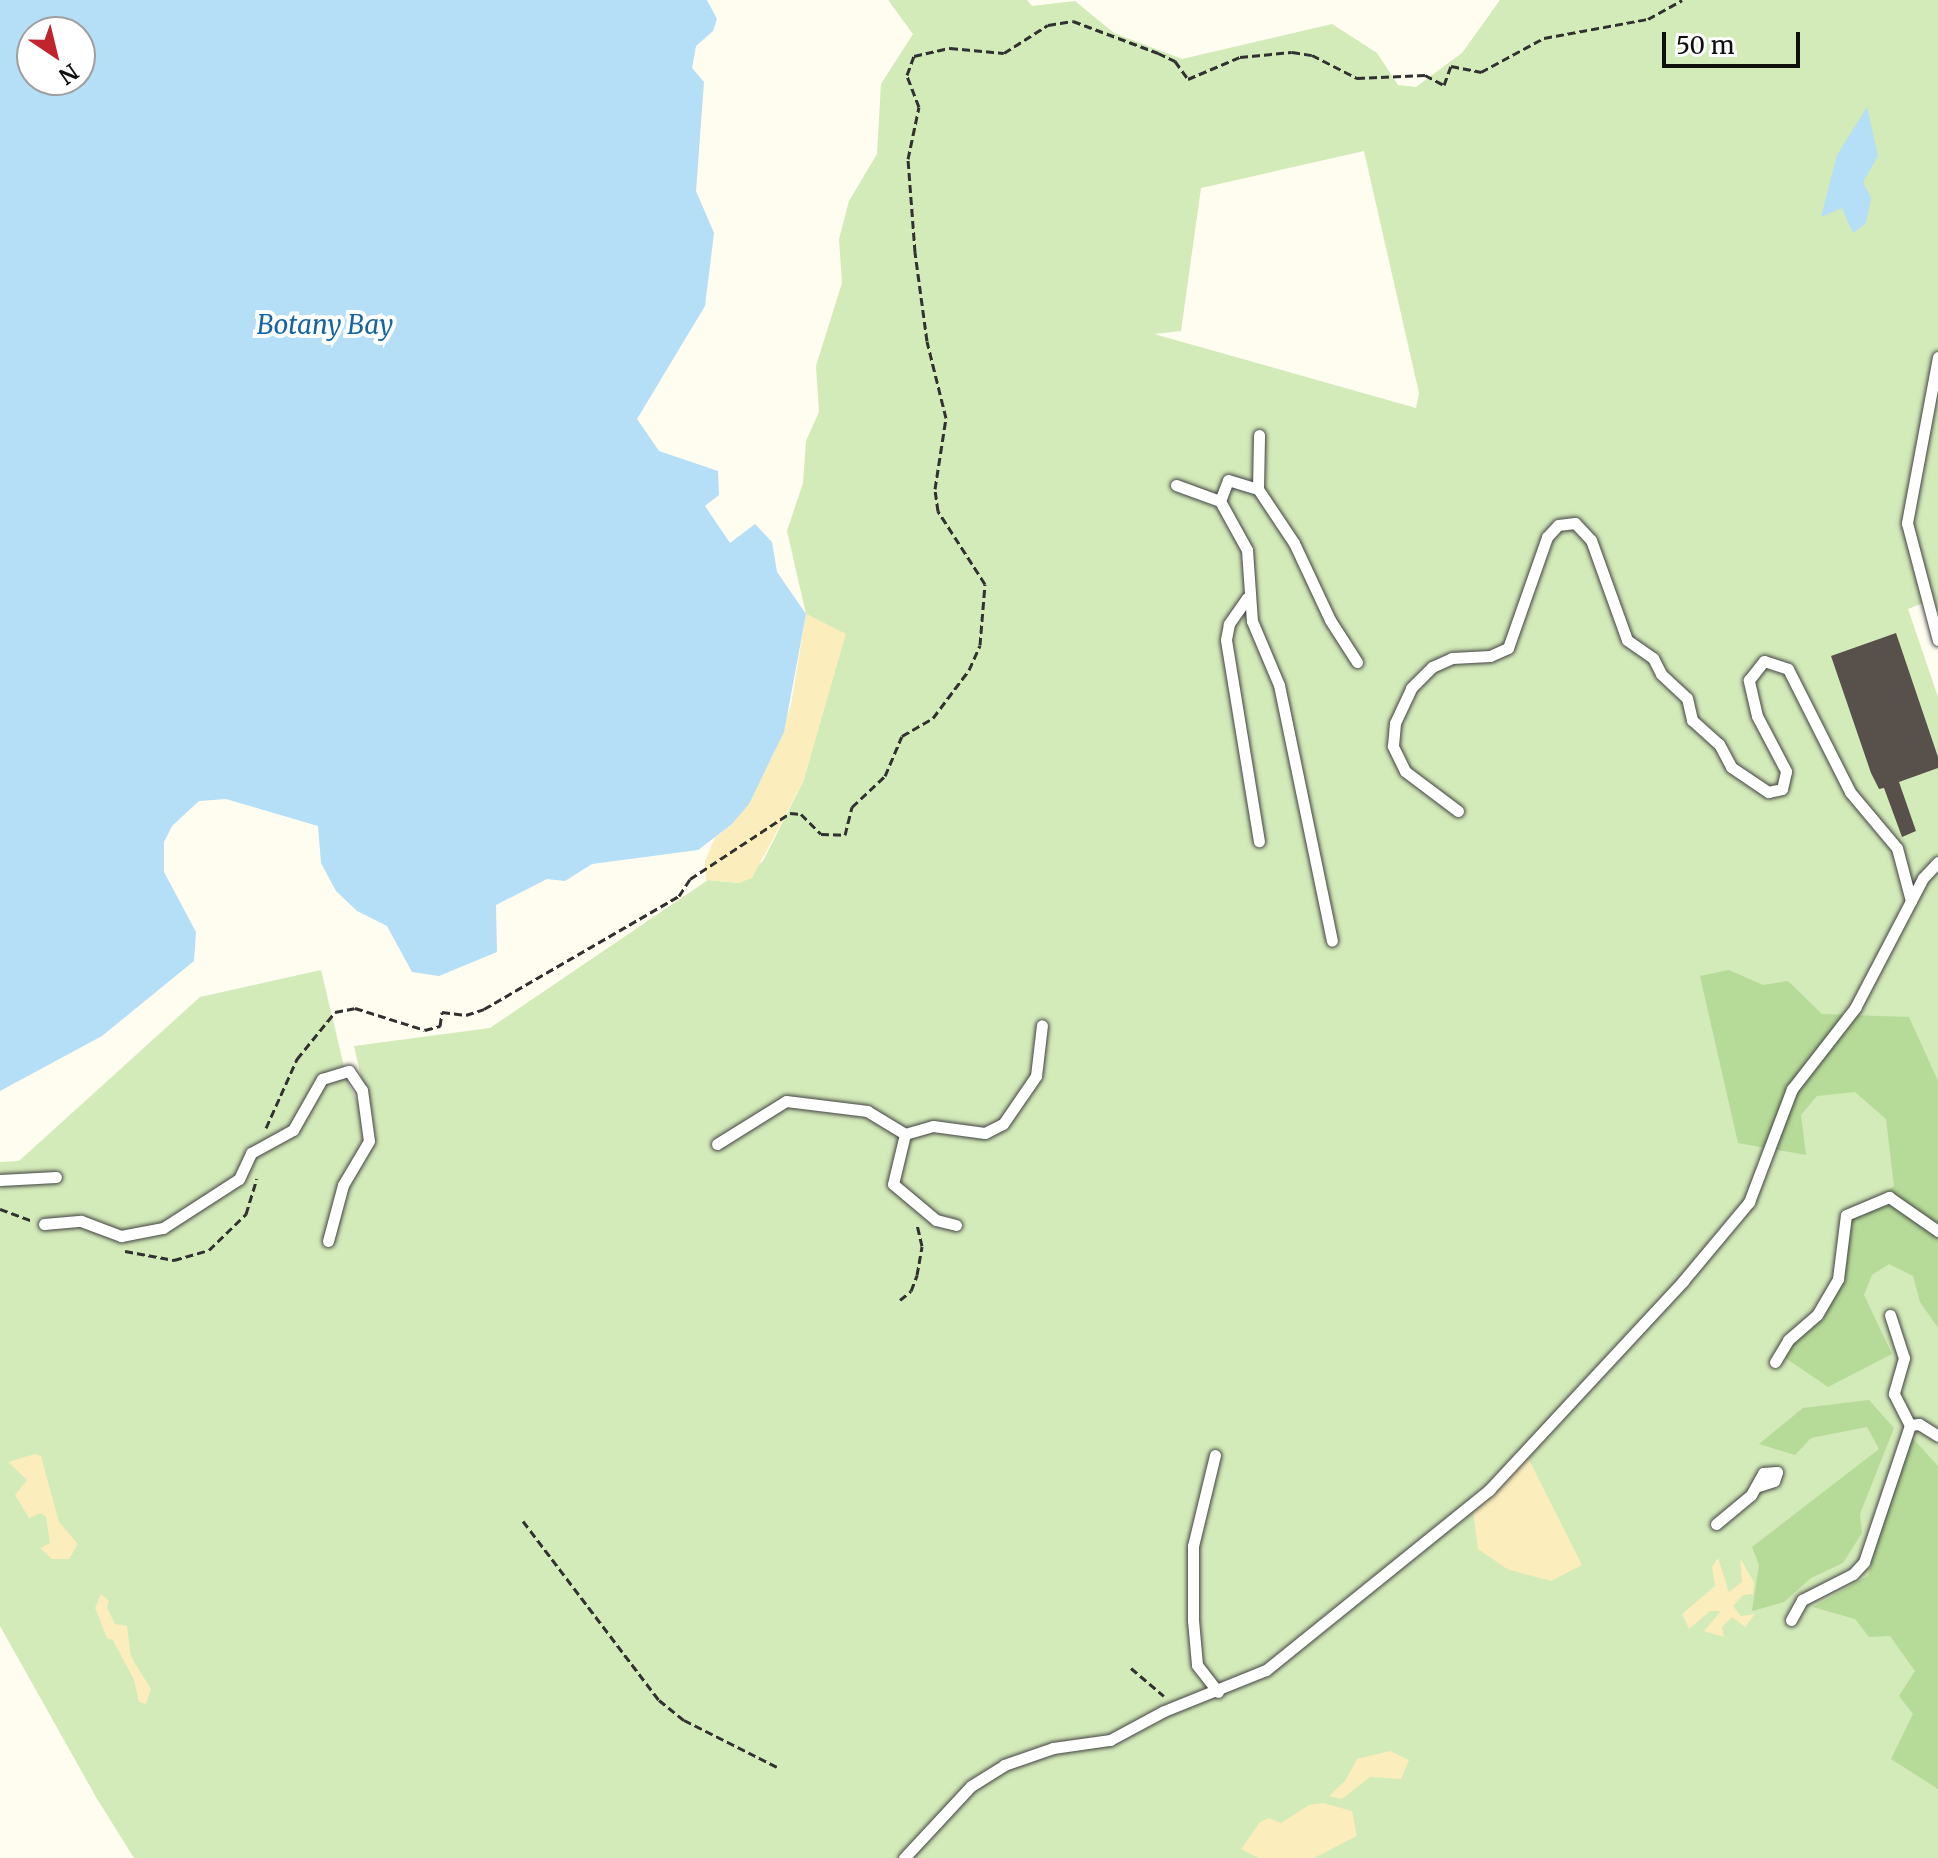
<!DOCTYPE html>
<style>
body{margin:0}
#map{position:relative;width:1938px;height:1858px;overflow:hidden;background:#fffcf0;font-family:Merriweather,serif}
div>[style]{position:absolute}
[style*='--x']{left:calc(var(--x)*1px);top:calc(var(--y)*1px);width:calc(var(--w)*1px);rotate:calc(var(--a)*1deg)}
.green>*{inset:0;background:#d3eab9}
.forest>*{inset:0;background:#b6db98}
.sand>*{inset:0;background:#fbedbc}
.water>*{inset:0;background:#b5def7}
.building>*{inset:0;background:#58504b}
.path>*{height:3px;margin-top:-1.5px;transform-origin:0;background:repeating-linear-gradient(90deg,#313131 0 8px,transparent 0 12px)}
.roads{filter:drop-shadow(0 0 2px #424242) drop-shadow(0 0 2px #424242)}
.service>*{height:11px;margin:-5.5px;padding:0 5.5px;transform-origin:5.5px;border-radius:5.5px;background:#fff}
span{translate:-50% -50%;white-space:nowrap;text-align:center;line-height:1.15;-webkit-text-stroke:8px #fff;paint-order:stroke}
.water-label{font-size:26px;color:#1665a3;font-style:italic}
.north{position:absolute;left:16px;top:16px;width:80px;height:80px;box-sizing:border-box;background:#fff;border:2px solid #9f9f9f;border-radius:50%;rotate:145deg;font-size:22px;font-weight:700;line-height:32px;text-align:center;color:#0f0f0f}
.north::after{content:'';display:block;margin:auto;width:28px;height:36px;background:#c1242c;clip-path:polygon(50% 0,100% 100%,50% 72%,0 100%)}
.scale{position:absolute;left:1662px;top:32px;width:138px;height:36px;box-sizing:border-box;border:4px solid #0f0f0f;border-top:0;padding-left:10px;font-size:24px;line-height:28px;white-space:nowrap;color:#0f0f0f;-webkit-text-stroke:6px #fff;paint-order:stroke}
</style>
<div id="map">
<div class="green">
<i style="clip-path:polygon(evenodd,888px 0,1027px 0,1032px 6px,1075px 1px,1114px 33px,1182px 59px,1332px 24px,1377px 53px,1398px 85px,1416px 87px,1462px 53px,1500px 0,1938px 0,1938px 612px,1933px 599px,1908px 609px,1938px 697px,1938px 1858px,134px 1858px,96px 1797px,0 1626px,0 1162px,19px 1161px,200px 997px,321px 970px,348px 1083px,373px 1131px,354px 1046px,490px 1028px,708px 880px,739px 883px,763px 861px,803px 782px,845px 634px,806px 614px,787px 531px,803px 483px,806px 441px,819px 412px,816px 366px,842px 283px,839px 239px,849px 201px,877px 154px,881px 84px,913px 34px,888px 0,1364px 151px,1419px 393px,1416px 408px,1154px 334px,1181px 331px,1201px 188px,1364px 151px)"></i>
</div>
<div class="forest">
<i style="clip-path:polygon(1729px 970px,1763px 985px,1788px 981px,1822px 1014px,1909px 1017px,1938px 1081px,1938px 1328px,1920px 1302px,1913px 1276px,1889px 1264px,1872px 1275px,1864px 1295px,1892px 1354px,1828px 1387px,1784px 1357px,1797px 1337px,1823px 1320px,1842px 1282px,1844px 1225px,1894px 1186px,1886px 1119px,1855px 1092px,1817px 1096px,1801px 1115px,1806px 1155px,1738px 1143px,1700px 976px)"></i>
<i style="clip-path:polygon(1869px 1400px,1894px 1428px,1860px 1514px,1862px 1533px,1843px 1563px,1811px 1578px,1784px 1602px,1752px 1611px,1759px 1565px,1752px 1547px,1879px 1449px,1867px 1427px,1811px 1438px,1795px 1455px,1759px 1444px,1803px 1408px)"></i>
<i style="clip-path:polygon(1907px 1432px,1938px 1466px,1938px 1789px,1891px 1759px,1913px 1714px,1899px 1696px,1915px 1671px,1890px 1636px,1869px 1637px,1855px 1619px,1813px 1607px,1868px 1576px)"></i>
</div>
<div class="sand">
<i style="clip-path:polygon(806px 614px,846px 634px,803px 782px,752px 878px,739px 883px,706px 880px,705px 861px,715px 838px,731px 825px,773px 756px,791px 705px)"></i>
<i style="clip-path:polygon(35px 1454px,41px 1456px,59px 1522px,78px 1544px,69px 1559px,52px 1559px,40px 1548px,50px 1543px,46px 1517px,41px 1513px,29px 1518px,15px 1495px,27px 1480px,8px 1462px)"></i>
<i style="clip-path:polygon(1528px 1458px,1582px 1565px,1551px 1581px,1507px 1569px,1478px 1549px,1473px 1513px)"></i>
<i style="clip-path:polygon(1718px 1558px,1729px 1592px,1742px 1582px,1740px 1558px,1754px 1582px,1753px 1594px,1743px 1595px,1733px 1606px,1741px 1616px,1755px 1614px,1745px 1627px,1732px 1617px,1722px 1627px,1724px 1637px,1704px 1631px,1721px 1611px,1710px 1611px,1689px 1629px,1682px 1614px,1715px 1586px,1712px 1567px)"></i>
<i style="clip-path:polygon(101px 1594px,109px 1601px,107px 1608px,115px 1624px,127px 1626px,131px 1657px,151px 1689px,146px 1704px,139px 1702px,134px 1680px,113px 1640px,107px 1638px,95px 1608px)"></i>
<i style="clip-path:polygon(1390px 1751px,1409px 1760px,1401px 1779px,1370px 1777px,1342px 1799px,1329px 1796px,1345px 1781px,1357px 1759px)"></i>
<i style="clip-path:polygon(1323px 1803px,1352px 1811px,1357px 1836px,1314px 1858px,1258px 1858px,1241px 1849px,1260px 1822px,1269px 1818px,1281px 1823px,1309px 1805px)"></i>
</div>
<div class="water">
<i style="clip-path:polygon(evenodd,0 0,707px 0,717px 19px,713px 31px,696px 46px,692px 68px,704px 82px,696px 191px,714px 233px,705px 306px,637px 419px,659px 451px,718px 471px,719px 495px,705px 506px,730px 543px,755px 524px,772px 542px,777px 572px,806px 614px,784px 732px,749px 804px,731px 825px,698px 850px,592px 864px,565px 881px,547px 879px,496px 905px,497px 952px,439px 976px,412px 972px,387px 926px,357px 911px,336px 891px,321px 863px,318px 826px,226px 799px,199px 801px,172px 826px,164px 842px,164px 872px,196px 932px,194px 961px,102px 1036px,0 1091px,0 0,32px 32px,80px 32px,80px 80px,32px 80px,32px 32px)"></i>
<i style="clip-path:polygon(1867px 107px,1878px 156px,1863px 182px,1871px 198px,1866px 223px,1853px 233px,1842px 208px,1821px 217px,1837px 155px)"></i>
</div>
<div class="building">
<i style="clip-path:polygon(1896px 633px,1938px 757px,1938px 768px,1899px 782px,1916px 831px,1902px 837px,1884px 788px,1879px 789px,1871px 773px,1831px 656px)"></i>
</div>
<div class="path">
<i style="--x:266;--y:1128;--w:76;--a:-65.8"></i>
<i style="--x:297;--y:1059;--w:60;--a:-51"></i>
<i style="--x:335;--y:1012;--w:20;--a:-11"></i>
<i style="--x:355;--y:1008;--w:73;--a:17.4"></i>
<i style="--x:425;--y:1030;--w:16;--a:-15"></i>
<i style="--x:440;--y:1026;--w:14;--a:-82"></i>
<i style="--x:442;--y:1012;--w:24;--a:7"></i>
<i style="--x:466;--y:1015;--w:19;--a:-18"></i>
<i style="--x:484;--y:1009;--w:225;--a:-30.1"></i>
<i style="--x:679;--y:896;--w:20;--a:-57"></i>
<i style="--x:690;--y:879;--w:120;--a:-33.4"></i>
<i style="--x:790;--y:813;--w:11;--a:5"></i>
<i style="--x:801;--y:814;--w:28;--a:45"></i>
<i style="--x:821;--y:834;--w:24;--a:2"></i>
<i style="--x:845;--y:835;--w:29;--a:-76"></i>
<i style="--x:852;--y:807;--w:45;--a:-43.2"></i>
<i style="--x:885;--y:776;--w:43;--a:-67"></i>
<i style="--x:902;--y:736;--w:36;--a:-30"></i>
<i style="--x:933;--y:718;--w:60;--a:-53.1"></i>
<i style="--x:969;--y:670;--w:27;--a:-66"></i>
<i style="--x:980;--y:645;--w:61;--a:-85.3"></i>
<i style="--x:985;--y:584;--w:87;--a:-122.8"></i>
<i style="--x:938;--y:511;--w:22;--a:-98"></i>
<i style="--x:935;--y:489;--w:72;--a:-81.2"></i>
<i style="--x:946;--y:418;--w:79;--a:-103.9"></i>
<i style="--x:927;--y:341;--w:90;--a:-97.7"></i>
<i style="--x:915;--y:252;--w:93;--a:-94.3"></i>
<i style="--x:908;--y:159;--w:53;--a:-78.1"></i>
<i style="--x:919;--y:107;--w:34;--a:-111"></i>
<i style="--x:907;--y:75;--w:20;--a:-70"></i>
<i style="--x:914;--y:56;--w:37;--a:-13"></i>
<i style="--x:950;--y:48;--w:54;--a:5.3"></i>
<i style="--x:1004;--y:53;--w:52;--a:-32.5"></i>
<i style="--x:1048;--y:25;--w:25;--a:-9"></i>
<i style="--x:1073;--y:21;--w:91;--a:20.6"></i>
<i style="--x:1158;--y:53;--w:19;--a:25"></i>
<i style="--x:1175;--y:61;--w:22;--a:54"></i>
<i style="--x:1188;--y:79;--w:56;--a:-22.9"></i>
<i style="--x:1240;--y:57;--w:52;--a:-5.5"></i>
<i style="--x:1292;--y:52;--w:20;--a:9"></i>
<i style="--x:1312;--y:55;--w:51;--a:27.1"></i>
<i style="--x:1357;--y:78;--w:68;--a:-2.5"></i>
<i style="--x:1425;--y:75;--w:21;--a:28"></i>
<i style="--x:1444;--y:85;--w:20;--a:-70"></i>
<i style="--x:1451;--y:66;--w:31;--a:11"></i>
<i style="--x:1481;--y:72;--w:72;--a:-28.4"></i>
<i style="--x:1544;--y:38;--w:106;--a:-10.4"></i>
<i style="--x:1648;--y:19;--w:39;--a:-29"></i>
<i style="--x:0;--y:1209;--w:33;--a:20"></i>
<i style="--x:125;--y:1251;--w:50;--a:10.4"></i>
<i style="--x:174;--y:1260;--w:36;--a:-16"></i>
<i style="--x:209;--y:1250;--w:52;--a:-44.2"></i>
<i style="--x:246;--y:1214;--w:37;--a:-73"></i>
<i style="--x:900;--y:1300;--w:14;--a:-39"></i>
<i style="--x:911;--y:1291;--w:17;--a:-69"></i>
<i style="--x:917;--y:1275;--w:29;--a:-80"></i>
<i style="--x:922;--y:1246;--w:23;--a:-103"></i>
<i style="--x:523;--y:1521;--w:225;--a:52.8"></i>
<i style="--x:659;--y:1700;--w:32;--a:39"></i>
<i style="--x:684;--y:1720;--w:104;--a:26.8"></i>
<i style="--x:1131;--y:1668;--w:43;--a:40.3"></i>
</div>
<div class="roads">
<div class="service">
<i style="--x:1938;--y:357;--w:169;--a:100.6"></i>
<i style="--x:1907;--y:523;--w:121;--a:75.2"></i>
<i style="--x:1176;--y:485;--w:47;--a:20"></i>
<i style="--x:1220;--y:501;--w:22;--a:-69"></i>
<i style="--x:1228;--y:480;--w:31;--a:17"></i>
<i style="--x:1258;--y:489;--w:54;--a:-88.9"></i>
<i style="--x:1258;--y:489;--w:65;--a:56.3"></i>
<i style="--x:1294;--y:543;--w:85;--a:64.9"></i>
<i style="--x:1330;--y:620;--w:50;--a:57.3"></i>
<i style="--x:1220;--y:501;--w:56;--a:61.1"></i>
<i style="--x:1247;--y:550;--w:71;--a:86"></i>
<i style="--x:1252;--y:621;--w:69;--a:67.1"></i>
<i style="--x:1279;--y:685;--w:261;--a:78.3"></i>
<i style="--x:1247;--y:598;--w:32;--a:125"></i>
<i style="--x:1229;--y:624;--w:16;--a:101"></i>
<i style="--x:1226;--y:640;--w:204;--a:80.7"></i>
<i style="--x:1458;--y:811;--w:66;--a:-143"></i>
<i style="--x:1405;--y:771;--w:28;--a:-116"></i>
<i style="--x:1393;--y:746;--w:23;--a:-85"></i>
<i style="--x:1395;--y:723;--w:38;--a:-65"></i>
<i style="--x:1411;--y:688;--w:30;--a:-45"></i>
<i style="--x:1432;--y:667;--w:22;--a:-24"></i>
<i style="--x:1452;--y:658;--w:38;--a:-3"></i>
<i style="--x:1490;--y:656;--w:20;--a:-24"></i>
<i style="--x:1508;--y:648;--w:118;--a:-70.6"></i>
<i style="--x:1547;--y:537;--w:16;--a:-47"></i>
<i style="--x:1558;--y:525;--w:17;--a:-7"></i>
<i style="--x:1575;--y:523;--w:23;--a:47"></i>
<i style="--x:1591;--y:540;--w:106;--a:70.2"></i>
<i style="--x:1627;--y:640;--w:32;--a:35"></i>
<i style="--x:1653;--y:658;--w:18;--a:63"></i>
<i style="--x:1661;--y:674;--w:35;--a:43"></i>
<i style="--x:1687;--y:698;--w:23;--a:77"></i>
<i style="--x:1692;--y:720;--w:36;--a:42"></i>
<i style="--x:1719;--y:744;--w:26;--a:62"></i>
<i style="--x:1731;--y:767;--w:45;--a:34"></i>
<i style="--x:1768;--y:792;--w:14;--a:-12"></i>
<i style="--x:1782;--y:789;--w:18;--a:-77"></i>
<i style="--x:1786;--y:771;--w:62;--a:-117.8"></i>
<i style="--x:1757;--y:716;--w:37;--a:-103"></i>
<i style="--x:1749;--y:680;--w:24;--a:-52"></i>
<i style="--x:1764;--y:661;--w:25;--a:18"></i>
<i style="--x:1788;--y:669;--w:138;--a:63.2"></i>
<i style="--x:1850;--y:792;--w:73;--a:50"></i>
<i style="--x:1897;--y:848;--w:55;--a:75.2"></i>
<i style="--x:717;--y:1144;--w:81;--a:-31.9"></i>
<i style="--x:786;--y:1101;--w:82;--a:7"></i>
<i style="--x:867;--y:1111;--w:44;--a:31.2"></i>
<i style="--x:0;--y:1180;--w:56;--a:-3.1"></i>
<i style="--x:44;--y:1224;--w:37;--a:-5"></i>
<i style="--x:81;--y:1221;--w:43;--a:20.6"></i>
<i style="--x:121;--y:1236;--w:43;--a:-10.8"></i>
<i style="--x:163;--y:1228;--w:90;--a:-32.8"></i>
<i style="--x:239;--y:1179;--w:29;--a:-65"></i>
<i style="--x:251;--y:1153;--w:48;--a:-28.7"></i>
<i style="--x:293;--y:1130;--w:59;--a:-60.4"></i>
<i style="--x:322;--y:1079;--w:28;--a:-17"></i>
<i style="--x:349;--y:1071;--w:23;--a:56"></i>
<i style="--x:362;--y:1090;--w:51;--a:82.2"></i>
<i style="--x:369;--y:1141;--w:51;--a:120.6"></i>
<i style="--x:343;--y:1185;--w:58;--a:105"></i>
<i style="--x:956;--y:1225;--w:21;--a:-166"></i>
<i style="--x:936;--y:1220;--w:56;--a:-140.1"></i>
<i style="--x:893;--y:1184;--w:51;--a:-76.5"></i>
<i style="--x:905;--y:1134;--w:29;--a:-16"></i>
<i style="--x:933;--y:1126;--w:52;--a:7.7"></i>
<i style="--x:985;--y:1133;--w:20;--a:-27"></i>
<i style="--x:1003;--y:1124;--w:58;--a:-55.5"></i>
<i style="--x:1036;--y:1076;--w:51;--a:-83.3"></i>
<i style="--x:1890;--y:1315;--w:45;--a:72"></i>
<i style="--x:1904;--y:1358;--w:37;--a:106"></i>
<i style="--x:1894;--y:1394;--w:35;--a:63"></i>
<i style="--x:1775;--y:1362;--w:26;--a:-59"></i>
<i style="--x:1788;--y:1340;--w:38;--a:-41"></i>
<i style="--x:1817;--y:1315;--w:42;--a:-59.7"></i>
<i style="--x:1838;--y:1279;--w:64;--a:-82.9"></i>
<i style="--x:1846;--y:1215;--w:47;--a:-22.7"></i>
<i style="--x:1889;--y:1197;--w:60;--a:34.8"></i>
<i style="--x:1215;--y:1455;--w:94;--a:103.6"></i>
<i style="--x:1193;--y:1546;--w:74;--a:90"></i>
<i style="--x:1193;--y:1620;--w:45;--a:84.9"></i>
<i style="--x:1197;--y:1665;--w:34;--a:52"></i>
<i style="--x:1716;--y:1524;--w:45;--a:-39.6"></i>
<i style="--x:1751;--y:1495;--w:25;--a:-61"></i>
<i style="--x:1763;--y:1473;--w:14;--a:-4"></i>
<i style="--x:1777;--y:1472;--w:9;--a:108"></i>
<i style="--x:1774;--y:1481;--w:19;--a:162"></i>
<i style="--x:1791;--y:1620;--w:23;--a:-61"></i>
<i style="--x:1802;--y:1600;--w:57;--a:-27"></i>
<i style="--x:1853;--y:1574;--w:16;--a:-47"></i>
<i style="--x:1864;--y:1562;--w:145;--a:-71.4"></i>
<i style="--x:1910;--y:1425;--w:9;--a:-6"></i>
<i style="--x:1919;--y:1424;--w:22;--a:32"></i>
<i style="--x:904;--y:1858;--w:98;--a:-47.1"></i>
<i style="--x:971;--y:1786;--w:39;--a:-32"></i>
<i style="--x:1004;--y:1765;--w:52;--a:-19.1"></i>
<i style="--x:1053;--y:1748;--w:58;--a:-8"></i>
<i style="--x:1110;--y:1740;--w:61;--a:-28.2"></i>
<i style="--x:1164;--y:1711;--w:110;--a:-21.9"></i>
<i style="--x:1266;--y:1670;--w:287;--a:-38.9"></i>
<i style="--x:1489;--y:1490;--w:285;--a:-47.1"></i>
<i style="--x:1683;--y:1281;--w:103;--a:-50.1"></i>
<i style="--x:1749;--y:1202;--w:121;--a:-69.2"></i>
<i style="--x:1792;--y:1089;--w:103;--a:-52.1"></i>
<i style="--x:1855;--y:1008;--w:147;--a:-62.4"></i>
<i style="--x:1923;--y:878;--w:22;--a:-47"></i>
</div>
</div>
<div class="water-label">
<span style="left:325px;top:325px">Botany Bay</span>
</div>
<div class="north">N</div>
<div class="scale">50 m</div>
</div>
